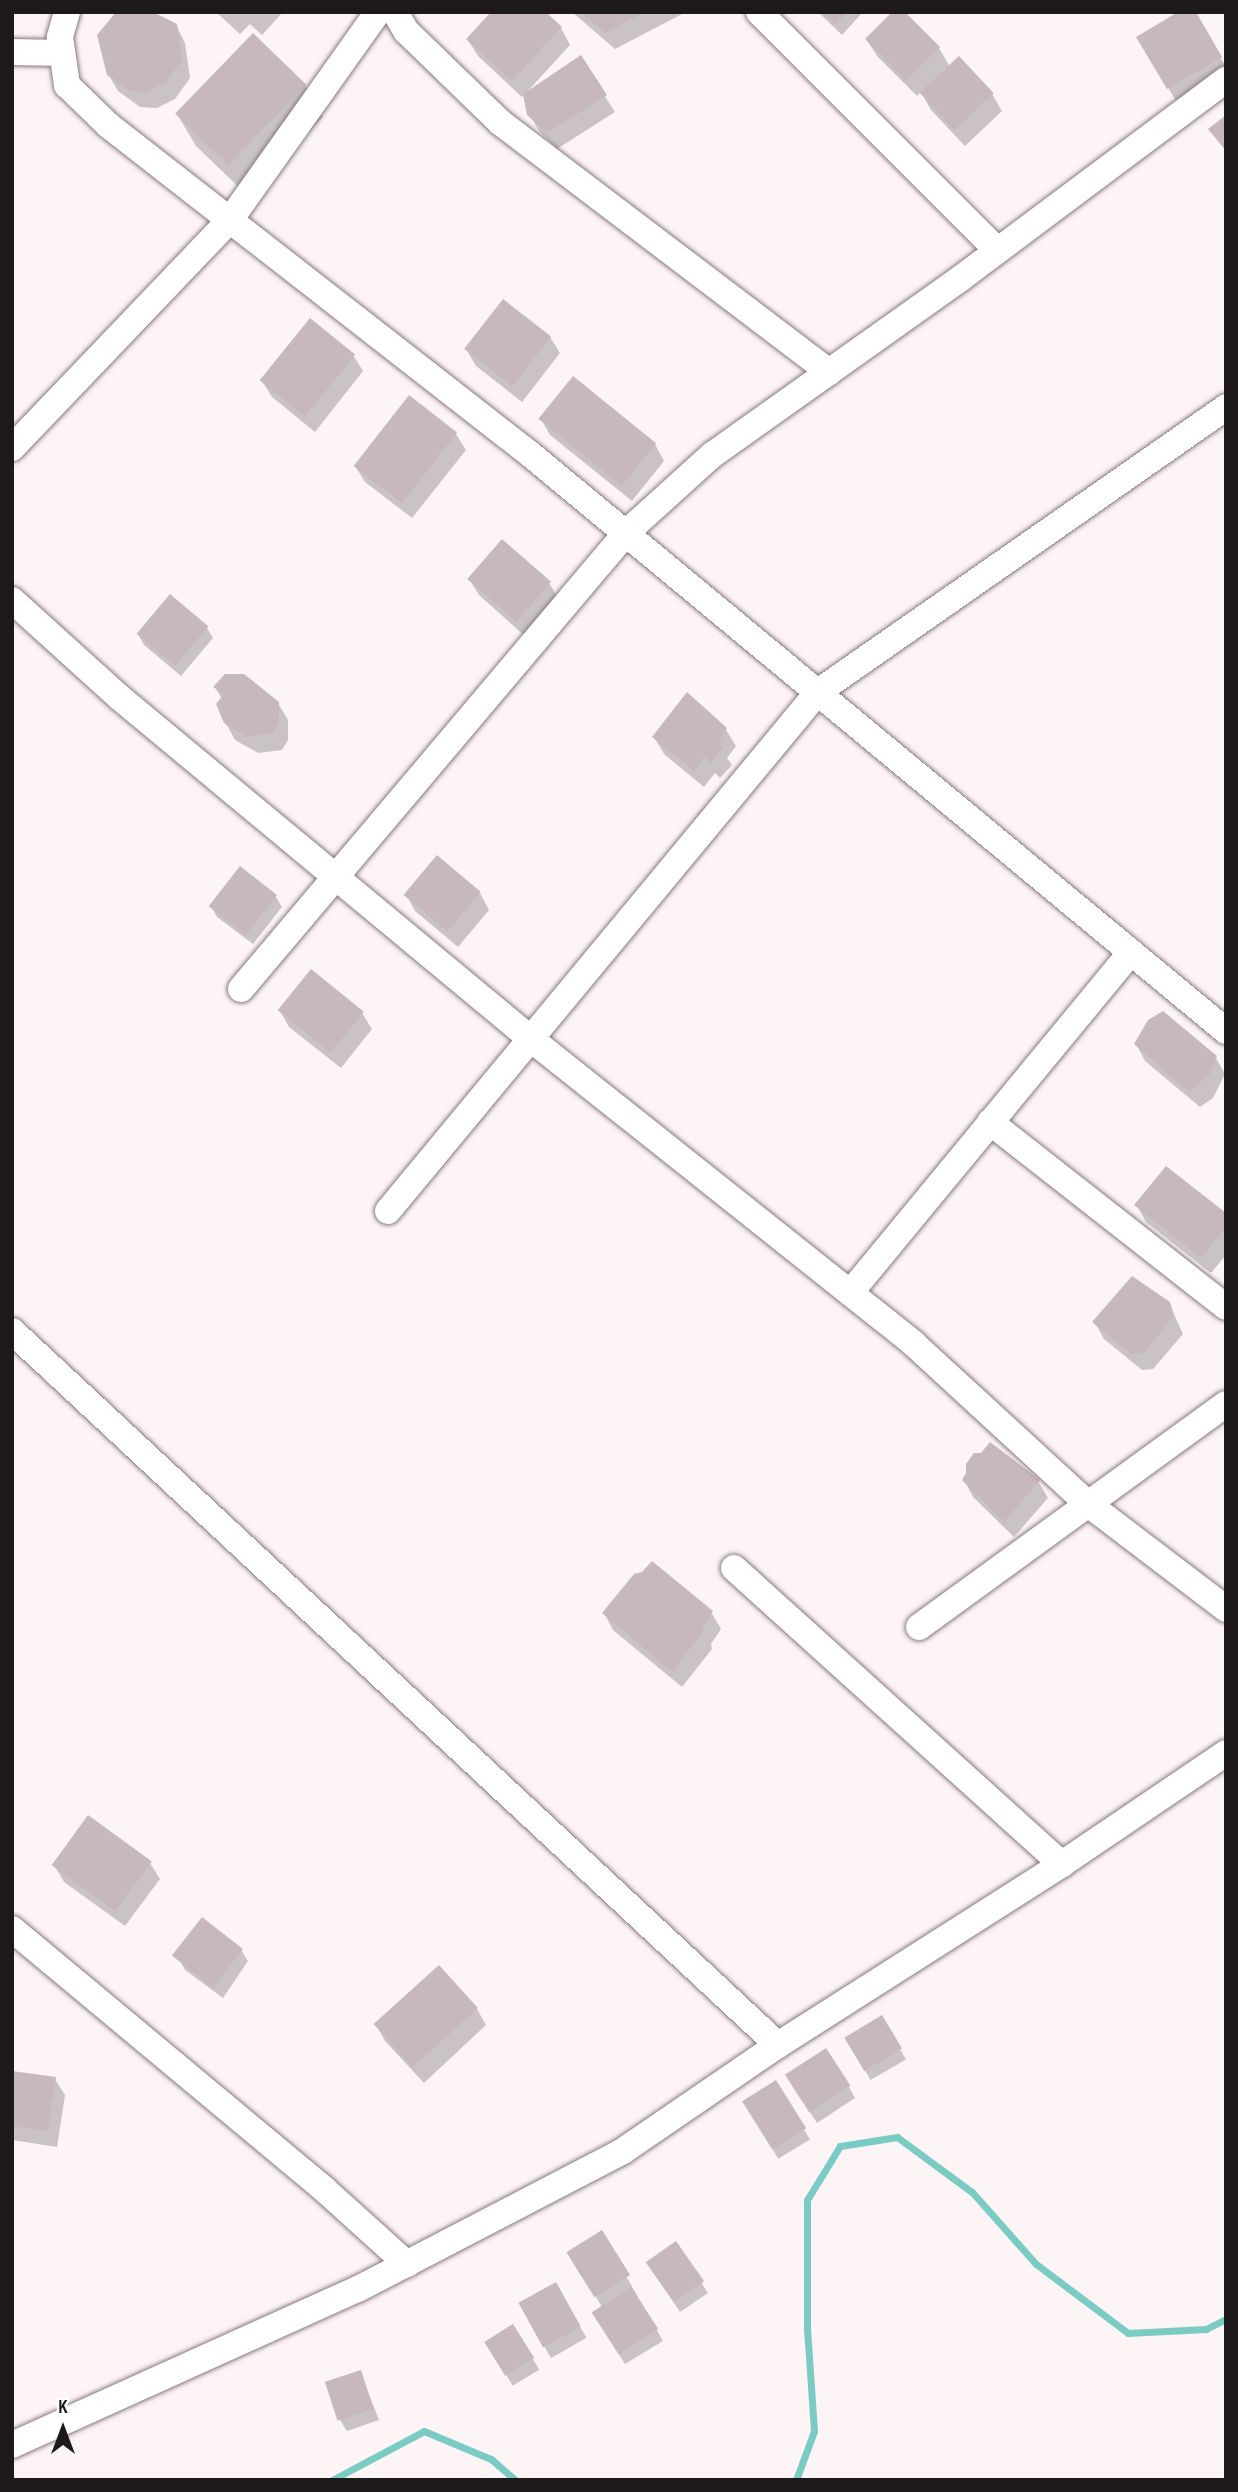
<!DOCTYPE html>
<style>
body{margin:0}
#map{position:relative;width:1238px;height:2492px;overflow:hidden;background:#fdf4f6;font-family:"Sofia Sans Condensed",sans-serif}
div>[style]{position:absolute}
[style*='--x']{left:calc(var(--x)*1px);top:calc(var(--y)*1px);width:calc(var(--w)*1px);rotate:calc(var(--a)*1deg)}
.shadow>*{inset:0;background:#0003;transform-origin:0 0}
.stream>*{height:7px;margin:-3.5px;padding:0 3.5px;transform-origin:3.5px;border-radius:3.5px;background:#7acbc4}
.building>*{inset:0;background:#c7b9bb;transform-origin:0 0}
.roads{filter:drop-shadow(0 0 2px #87797c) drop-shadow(0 0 2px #87797c)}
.minor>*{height:26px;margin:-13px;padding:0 13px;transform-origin:13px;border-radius:13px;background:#fff}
span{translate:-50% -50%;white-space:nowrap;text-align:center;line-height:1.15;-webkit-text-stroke:6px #fff;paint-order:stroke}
.frame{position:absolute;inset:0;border:14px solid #1d1819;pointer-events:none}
.north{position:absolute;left:28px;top:2394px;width:70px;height:70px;-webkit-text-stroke:5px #fff;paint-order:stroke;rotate:0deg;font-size:19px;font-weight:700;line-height:28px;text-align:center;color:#1d1819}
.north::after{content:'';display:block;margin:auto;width:24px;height:32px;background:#1d1819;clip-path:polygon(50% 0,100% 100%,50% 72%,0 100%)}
</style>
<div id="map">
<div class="shadow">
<i style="clip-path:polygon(216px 12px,283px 12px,262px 35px,250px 24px,240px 34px)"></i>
<i style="clip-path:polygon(543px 12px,561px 28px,570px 45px,527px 92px,580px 57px,615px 112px,557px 149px,539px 131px,529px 114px,525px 94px,522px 97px,478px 56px,468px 40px)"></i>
<i style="clip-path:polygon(572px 12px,686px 12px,615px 49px)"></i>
<i style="clip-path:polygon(818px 12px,863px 12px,842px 35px)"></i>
<i style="clip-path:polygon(903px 12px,939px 48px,950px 67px,992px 94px,1002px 111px,965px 146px,931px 110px,921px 92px,917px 96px,877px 56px,867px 40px)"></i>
<i style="clip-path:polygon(1194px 12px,1226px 67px,1178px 104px,1138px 38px)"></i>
<i style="clip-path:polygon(176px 25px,185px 43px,190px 78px,175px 99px,157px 108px,140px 107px,118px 91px,108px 74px)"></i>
<i style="clip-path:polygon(305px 85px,323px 117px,248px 196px,196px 146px,177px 114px)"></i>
<i style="clip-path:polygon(550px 337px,560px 353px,522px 402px,476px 366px,466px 349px)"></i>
<i style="clip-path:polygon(353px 355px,363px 371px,315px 432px,272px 397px,262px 381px)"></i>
<i style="clip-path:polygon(541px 419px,655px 444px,664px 461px,632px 501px,550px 435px)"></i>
<i style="clip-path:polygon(456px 434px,466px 450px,412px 518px,365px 482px,355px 466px)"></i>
<i style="clip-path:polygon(469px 579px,549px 583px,559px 599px,526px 637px,479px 595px)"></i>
<i style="clip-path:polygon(170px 597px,207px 628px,213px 638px,181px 676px,144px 645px,138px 634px)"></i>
<i style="clip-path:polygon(215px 687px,278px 703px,288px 720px,288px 740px,282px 750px,258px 753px,235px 740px,225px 722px,222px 699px)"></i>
<i style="clip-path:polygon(688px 695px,726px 730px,736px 746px,727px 758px,732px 765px,720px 778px,715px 773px,704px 787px,664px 754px,654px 737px)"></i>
<i style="clip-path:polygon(437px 857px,480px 893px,489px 910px,458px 947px,415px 911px,406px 894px)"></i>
<i style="clip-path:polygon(276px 897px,282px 907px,253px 944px,217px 917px,211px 906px)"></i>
<i style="clip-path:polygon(280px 1011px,362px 1013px,372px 1029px,341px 1068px,289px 1027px)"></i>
<i style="clip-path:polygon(1136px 1044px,1216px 1058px,1225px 1074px,1213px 1098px,1200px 1107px,1145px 1061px)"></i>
<i style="clip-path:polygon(1137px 1206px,1226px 1216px,1226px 1255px,1211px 1273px,1146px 1222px)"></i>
<i style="clip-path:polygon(1169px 1303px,1183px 1334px,1153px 1369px,1142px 1370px,1104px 1339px,1095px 1323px)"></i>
<i style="clip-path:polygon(964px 1480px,1038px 1481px,1048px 1498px,1014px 1537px,973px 1497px)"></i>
<i style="clip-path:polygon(711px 1612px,721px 1629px,711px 1644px,712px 1649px,682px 1687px,613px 1630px,604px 1613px)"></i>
<i style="clip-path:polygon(150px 1863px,160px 1879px,125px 1926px,64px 1882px,54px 1865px)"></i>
<i style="clip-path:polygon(241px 1950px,248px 1961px,223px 1998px,185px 1970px,179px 1959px)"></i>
<i style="clip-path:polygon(439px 1967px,477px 2009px,486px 2025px,424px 2083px,385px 2041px,376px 2025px)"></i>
<i style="left:882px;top:2018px;width:48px;height:41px;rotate:60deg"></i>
<i style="clip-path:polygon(12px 2073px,55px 2079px,65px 2095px,57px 2147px,12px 2140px)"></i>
<i style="left:776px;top:2083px;width:66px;height:37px;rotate:59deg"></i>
<i style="clip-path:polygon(793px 2086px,849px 2087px,855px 2098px,817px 2123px)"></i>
<i style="clip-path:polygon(601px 2232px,663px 2341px,625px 2364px,593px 2313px,602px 2307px,569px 2252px)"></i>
<i style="clip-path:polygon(676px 2243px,708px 2293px,680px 2312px,654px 2273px)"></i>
<i style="left:556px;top:2285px;width:61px;height:41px;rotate:60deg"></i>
<i style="left:513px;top:2326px;width:51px;height:31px;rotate:59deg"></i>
<i style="clip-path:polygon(360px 2372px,379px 2420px,347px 2431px,340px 2420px)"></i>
</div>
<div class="stream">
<i style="--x:332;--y:2480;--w:104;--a:-28"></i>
<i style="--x:424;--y:2431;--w:73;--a:22.7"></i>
<i style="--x:491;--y:2459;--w:32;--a:41"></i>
<i style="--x:796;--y:2480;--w:52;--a:-69.8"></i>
<i style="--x:814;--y:2431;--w:103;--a:-93.9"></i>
<i style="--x:807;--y:2328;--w:128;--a:-90"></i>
<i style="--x:807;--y:2200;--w:63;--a:-58.6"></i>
<i style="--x:840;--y:2146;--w:58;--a:-9"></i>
<i style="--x:897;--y:2137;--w:93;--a:36.3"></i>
<i style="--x:972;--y:2192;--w:96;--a:48.4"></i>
<i style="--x:1036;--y:2264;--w:115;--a:36.9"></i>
<i style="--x:1128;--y:2333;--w:78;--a:-2.9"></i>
<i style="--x:1206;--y:2329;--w:22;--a:-27"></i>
</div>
<div class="building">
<i style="clip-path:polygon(116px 12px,153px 12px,177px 24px,182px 60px,166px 82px,147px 92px,129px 91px,107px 75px,97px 35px)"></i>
<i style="clip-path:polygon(491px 12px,546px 12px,562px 27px,512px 81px,466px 39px)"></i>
<i style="clip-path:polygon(580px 12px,645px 12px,605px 33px)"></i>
<i style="clip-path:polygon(822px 12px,847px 12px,835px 25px)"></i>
<i style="clip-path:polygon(892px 12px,905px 12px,940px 47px,906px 81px,865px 39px)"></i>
<i style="clip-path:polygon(1178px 12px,1196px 12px,1222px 57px,1167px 89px,1136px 37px)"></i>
<i style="left:253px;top:33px;width:74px;height:112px;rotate:44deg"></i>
<i style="clip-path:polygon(581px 55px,607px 95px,547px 133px,527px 115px,523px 94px)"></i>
<i style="left:959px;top:56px;width:51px;height:54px;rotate:47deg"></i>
<i style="clip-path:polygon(1226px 115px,1226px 151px,1208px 129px)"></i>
<i style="left:503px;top:299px;width:61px;height:63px;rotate:38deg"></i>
<i style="left:310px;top:318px;width:58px;height:80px;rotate:39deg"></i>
<i style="left:573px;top:376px;width:107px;height:55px;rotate:39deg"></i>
<i style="left:409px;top:395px;width:61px;height:90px;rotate:38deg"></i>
<i style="left:502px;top:539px;width:65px;height:53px;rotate:41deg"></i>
<i style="left:170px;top:594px;width:50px;height:52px;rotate:40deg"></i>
<i style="clip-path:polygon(225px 674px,244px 674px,279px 702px,279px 723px,273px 733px,247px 737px,224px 723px,216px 704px,224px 694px,213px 687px)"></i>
<i style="clip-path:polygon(687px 692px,727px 728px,719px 742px,723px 748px,710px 763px,705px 757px,694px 771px,652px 737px)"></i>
<i style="left:437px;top:855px;width:57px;height:52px;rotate:40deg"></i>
<i style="left:240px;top:866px;width:47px;height:51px;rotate:38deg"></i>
<i style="left:311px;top:969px;width:68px;height:53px;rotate:39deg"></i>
<i style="clip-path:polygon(1163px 1011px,1217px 1056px,1210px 1074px,1189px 1092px,1134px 1044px,1148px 1020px)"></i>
<i style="clip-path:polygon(1166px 1166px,1226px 1213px,1226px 1227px,1201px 1258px,1134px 1205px)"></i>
<i style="clip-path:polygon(1132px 1276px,1170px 1302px,1174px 1316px,1144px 1353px,1131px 1354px,1092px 1322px)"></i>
<i style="clip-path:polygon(990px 1442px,1040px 1480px,1004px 1522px,962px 1480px,966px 1473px,966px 1464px,974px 1453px,981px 1453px)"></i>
<i style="clip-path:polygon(652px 1561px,713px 1611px,703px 1627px,703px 1632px,672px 1672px,602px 1613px,634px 1574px,642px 1572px)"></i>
<i style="left:88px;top:1815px;width:79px;height:62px;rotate:36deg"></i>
<i style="left:202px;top:1917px;width:52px;height:49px;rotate:38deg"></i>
<i style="left:439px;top:1965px;width:58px;height:88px;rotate:48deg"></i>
<i style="left:882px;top:2015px;width:39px;height:44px;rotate:59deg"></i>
<i style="left:826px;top:2048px;width:45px;height:49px;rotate:57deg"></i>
<i style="clip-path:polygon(12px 2071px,56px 2077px,48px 2131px,12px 2126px)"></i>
<i style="left:776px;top:2080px;width:57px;height:40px;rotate:58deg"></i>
<i style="left:602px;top:2230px;width:53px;height:42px;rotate:58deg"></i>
<i style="left:676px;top:2241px;width:49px;height:37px;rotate:55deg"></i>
<i style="left:556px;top:2282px;width:51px;height:43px;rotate:61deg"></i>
<i style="left:631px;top:2287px;width:50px;height:47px;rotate:57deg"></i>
<i style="left:513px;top:2324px;width:40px;height:34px;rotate:58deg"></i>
<i style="left:361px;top:2370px;width:41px;height:38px;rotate:72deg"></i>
</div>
<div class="roads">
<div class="minor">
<i style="--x:67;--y:12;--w:26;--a:106"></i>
<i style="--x:60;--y:37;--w:49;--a:81.7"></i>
<i style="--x:67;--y:85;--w:57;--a:44.3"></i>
<i style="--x:108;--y:125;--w:535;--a:37.94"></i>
<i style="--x:530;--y:454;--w:904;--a:39.66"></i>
<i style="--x:395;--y:12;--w:22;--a:60"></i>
<i style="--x:406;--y:31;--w:132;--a:44.1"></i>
<i style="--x:501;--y:123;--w:412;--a:37.2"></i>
<i style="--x:759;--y:12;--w:337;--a:45"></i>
<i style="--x:12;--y:52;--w:50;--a:1.1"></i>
<i style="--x:12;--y:448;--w:315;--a:-46.3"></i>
<i style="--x:230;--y:220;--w:255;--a:-54.6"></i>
<i style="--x:12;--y:600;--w:144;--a:42.2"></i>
<i style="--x:119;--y:697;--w:535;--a:39.7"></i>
<i style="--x:531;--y:1039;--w:490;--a:38.5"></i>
<i style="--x:914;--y:1344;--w:235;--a:42.6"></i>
<i style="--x:1087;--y:1503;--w:175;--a:37.3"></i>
<i style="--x:241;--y:989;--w:597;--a:-49.83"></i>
<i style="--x:626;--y:533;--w:116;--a:-42.2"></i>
<i style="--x:712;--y:455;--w:305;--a:-35.4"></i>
<i style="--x:961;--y:278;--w:331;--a:-36.8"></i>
<i style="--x:990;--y:1122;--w:300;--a:38.1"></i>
<i style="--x:388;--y:1211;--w:674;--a:-50.36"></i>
<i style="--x:818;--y:692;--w:498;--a:-34.9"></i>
<i style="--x:850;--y:1293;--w:442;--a:-50.5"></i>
<i style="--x:12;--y:1331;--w:1047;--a:42.99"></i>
<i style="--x:734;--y:1568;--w:442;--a:42.1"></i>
<i style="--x:919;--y:1627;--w:379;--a:-36"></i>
<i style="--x:12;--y:1929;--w:406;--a:39.8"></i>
<i style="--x:324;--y:2189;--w:112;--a:42.1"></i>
<i style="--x:12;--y:2445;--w:380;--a:-24.3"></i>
<i style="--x:358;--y:2289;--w:299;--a:-27.5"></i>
<i style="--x:623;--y:2151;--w:188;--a:-34.4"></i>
<i style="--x:778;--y:2045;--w:337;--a:-32.5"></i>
<i style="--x:1062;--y:1864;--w:198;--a:-34.1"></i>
</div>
</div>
<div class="frame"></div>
<div class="north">K</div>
</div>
